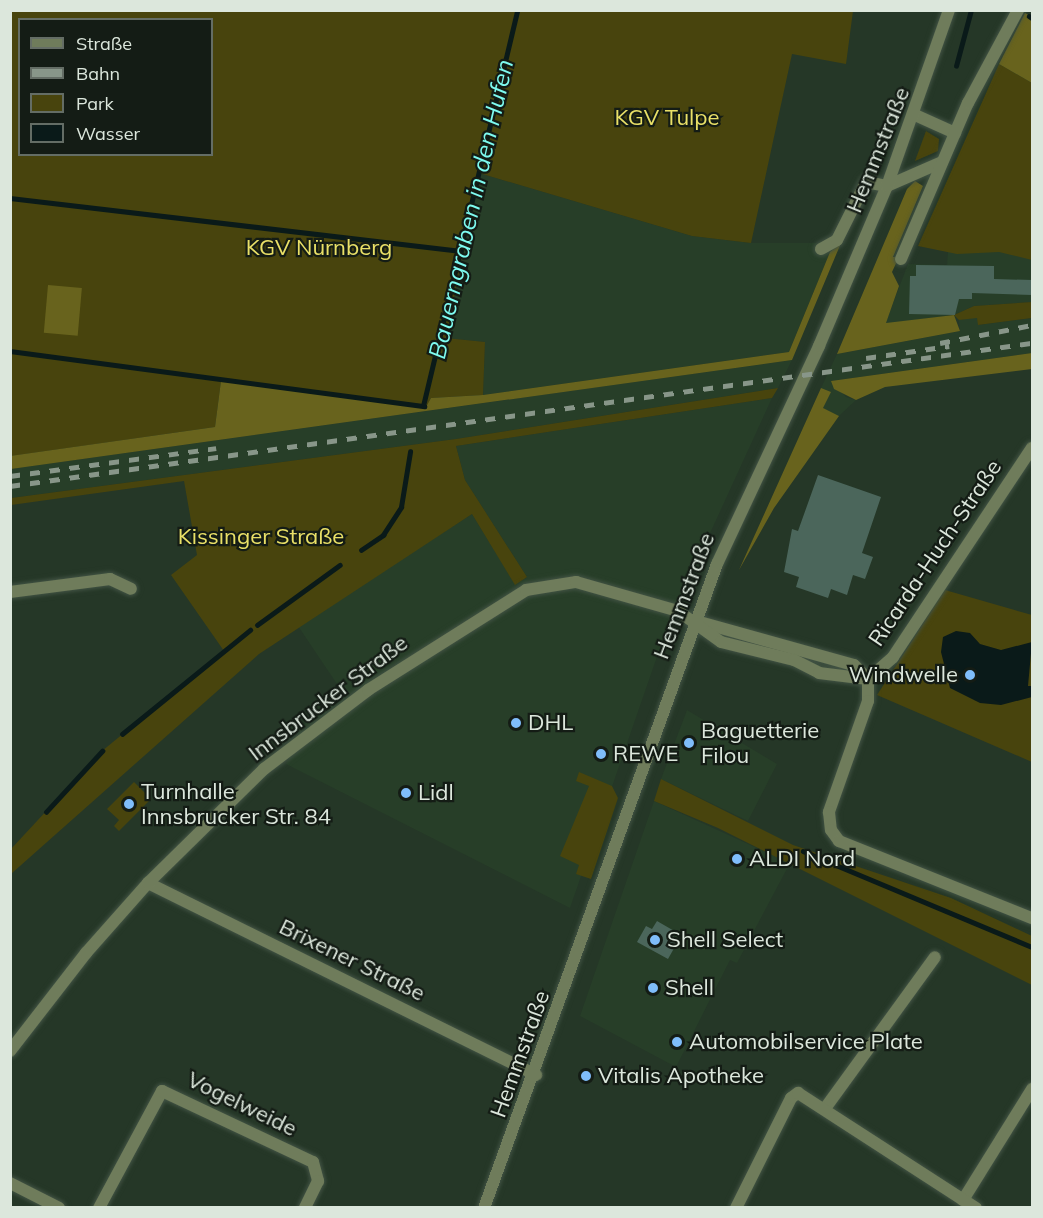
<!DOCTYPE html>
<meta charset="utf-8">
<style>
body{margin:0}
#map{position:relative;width:1043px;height:1218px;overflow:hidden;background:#253727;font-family:Mulish,sans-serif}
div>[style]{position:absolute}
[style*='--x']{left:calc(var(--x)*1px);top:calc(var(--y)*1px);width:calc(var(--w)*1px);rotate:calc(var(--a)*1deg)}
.built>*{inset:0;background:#273e28}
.green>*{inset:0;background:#48440d}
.forest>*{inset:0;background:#68631d;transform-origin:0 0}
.water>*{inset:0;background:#0a1a19}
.stream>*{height:4.5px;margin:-2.25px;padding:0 2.25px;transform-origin:2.25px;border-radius:2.25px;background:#0a1a19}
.building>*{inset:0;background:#4b665b}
.roads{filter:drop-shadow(0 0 2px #425344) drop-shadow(0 0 2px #425344)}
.minor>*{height:12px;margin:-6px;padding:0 6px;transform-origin:6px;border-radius:6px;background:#6f7c5b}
.tertiary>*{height:12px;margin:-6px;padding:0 6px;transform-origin:6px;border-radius:6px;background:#6f7c5b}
.rail>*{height:4.5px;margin-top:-2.25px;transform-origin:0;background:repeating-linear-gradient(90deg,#889689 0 10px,transparent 0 20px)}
.dots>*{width:16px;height:16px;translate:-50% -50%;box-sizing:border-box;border:3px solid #141c15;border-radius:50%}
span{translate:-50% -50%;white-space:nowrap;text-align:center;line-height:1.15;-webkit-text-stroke:4.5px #141c15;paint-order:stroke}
.park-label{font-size:22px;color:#e9e067}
.street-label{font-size:22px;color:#dce7dc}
.poi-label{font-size:22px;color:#dce7dc}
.right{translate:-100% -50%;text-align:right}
.left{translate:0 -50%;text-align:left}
.water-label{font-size:24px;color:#7efbf0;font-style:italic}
.frame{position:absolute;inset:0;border:12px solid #dce7dc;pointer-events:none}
.legend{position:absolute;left:18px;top:18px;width:195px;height:138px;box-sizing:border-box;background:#141c15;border:2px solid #646d65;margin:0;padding:8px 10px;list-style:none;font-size:18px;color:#dce7dc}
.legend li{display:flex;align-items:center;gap:12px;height:30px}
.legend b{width:30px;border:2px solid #646d65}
</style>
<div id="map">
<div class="built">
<i style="clip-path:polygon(479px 173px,692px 236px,751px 243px,841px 243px,830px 252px,789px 352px,483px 395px,485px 342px,446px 338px)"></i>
<i style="clip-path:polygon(1032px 250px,1032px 302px,974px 306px,954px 315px,885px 324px,908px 264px,947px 265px,948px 252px)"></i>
<i style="clip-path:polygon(977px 317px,979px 325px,1032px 318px,1032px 353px,831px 381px,846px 397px,856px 400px,839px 416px,822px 408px,821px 388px,837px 354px,960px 331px,959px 320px)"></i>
<i style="clip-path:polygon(792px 360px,778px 388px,456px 439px,11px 498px,10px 469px)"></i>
<i style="clip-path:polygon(772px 398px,668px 625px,570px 908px,286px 764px,302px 726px,343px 693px,298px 626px,472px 514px,515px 584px,527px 577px,465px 480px,456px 446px)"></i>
<i style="clip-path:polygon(687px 710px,777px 764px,748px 821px,661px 779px)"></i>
<i style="clip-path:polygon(654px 801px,790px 863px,737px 963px,730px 960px,676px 1067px,580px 1016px)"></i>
</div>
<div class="green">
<i style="clip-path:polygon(evenodd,10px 11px,853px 11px,846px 64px,792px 54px,751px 243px,692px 236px,479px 173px,446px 338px,485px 342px,483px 395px,431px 398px,426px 407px,221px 381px,215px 427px,11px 456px,10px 11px,20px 20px,212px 20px,212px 154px,20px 154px,20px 20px)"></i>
<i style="clip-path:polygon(999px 64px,1032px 83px,1032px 260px,999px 252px,957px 254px,918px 246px)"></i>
<i style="clip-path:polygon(926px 131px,939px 139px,938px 151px,915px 161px)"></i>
<i style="clip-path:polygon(1032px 302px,1032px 318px,978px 325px,977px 318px,959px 320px,954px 315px,974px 306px)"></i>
<i style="clip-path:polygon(778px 388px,772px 398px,456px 446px,465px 480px,527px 577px,515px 585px,472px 514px,259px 654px,11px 874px,11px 849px,102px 751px,224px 651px,171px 575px,197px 555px,184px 481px,11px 505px,11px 498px,456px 439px)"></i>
<i style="clip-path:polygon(945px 590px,1032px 615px,1032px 762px,877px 695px)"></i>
<i style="clip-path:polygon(579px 772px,612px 786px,618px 798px,591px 879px,576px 874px,579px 865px,560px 856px,589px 786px,576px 781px)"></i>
<i style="clip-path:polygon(661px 779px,793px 845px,951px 898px,1032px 936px,1032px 985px,718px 828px,654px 801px)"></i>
<i style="clip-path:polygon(134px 782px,151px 799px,119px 831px,114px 826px,119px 820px,107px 809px)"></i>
</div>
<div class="forest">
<i style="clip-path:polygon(1025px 13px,1032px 17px,1032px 83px,999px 64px)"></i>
<i style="clip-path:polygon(915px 181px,923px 186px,893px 257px,899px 257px,892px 272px,899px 286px,886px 323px,954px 315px,960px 331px,837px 354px,907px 189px)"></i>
<i style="clip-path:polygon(841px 243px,792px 360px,11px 469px,10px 456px,215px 427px,221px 381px,426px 407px,431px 398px,483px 395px,789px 352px,830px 252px)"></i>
<i style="left:48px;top:285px;width:34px;height:48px;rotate:5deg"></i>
<i style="clip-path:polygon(1032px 353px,1032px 369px,885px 387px,856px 400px,834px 389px,831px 381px)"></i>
<i style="clip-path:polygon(821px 388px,831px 392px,823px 408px,839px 416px,774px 508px,739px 570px)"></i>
</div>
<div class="water">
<i style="clip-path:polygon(956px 631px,970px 633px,980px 644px,1001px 650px,1032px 642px,1028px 686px,1032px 686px,1032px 697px,1001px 705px,980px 703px,950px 688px,941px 652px,943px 637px)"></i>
</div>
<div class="stream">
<i style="--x:1029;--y:16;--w:4;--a:34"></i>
<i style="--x:956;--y:66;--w:58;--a:-75"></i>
<i style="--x:10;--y:198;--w:454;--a:6.7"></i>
<i style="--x:10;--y:351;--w:418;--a:7.6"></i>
<i style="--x:423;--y:406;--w:407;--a:-76.6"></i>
<i style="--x:361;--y:550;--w:27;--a:-34"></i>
<i style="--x:383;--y:535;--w:33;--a:-57"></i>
<i style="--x:401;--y:507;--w:56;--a:-80.7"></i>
<i style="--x:257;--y:625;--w:102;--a:-35.9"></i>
<i style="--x:122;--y:734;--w:165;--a:-39.1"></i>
<i style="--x:46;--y:812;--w:83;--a:-47.4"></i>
<i style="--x:803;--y:851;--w:25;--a:23"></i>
<i style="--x:836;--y:865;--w:212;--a:22.7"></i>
</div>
<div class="building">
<i style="clip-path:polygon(916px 265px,994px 266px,994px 279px,1032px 280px,1032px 295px,972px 293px,972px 299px,959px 299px,955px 315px,909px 314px,910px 276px,916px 276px)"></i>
<i style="clip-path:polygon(818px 475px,881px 497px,862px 553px,873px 557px,865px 579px,853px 575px,847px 595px,831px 589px,828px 598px,796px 587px,799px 577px,784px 572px,792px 529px,798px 531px)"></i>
<i style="clip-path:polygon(657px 921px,676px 932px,672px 940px,677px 943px,668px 959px,637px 942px,646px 926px,652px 929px)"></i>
</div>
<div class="roads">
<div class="minor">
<i style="--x:915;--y:115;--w:44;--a:24.2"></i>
<i style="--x:821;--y:249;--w:18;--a:-29"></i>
<i style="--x:837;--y:240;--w:65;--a:-63.4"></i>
<i style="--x:866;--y:182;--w:21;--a:11"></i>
<i style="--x:887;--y:186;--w:60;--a:-23.6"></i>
<i style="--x:901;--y:259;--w:170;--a:-66.8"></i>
<i style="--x:968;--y:103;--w:106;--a:-61.7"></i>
<i style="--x:10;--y:592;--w:101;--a:-7.4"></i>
<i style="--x:110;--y:579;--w:23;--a:25"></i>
<i style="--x:696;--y:621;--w:164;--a:15.6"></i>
<i style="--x:854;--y:665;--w:20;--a:45"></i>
<i style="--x:868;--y:679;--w:22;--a:90"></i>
<i style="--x:868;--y:701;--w:118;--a:109.4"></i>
<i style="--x:829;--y:812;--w:18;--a:84"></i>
<i style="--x:831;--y:830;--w:14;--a:54"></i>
<i style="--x:839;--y:841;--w:208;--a:21.8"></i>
<i style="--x:868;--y:679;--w:33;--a:-41"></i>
<i style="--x:893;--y:657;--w:251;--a:-56.4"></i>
<i style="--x:148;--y:883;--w:433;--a:26.3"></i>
<i style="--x:10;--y:1051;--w:124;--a:-52.2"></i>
<i style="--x:86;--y:953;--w:94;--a:-48.5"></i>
<i style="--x:148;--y:883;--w:163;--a:-44.5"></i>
<i style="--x:264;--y:769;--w:131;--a:-37.2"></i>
<i style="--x:368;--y:690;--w:187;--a:-32.3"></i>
<i style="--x:526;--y:590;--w:51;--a:-9.1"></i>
<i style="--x:576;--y:582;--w:106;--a:15.9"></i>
<i style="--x:678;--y:611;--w:53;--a:35.8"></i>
<i style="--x:721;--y:642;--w:75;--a:13.9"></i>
<i style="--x:794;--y:660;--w:28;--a:27"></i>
<i style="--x:819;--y:673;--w:49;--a:7"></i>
<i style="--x:826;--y:1107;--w:185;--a:-54"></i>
<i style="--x:10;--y:1183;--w:55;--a:27"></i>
<i style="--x:963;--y:1200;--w:131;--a:-58.1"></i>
<i style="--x:99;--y:1208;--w:133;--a:-61.7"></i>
<i style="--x:162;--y:1091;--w:167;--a:25.2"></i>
<i style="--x:313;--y:1162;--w:20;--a:75"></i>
<i style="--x:318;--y:1181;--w:30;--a:116"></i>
<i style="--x:736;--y:1208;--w:123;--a:-63.4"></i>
<i style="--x:791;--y:1098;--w:9;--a:-36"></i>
<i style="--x:798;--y:1093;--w:212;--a:32.9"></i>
</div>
<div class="tertiary">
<i style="--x:484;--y:1208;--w:685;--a:-70.11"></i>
<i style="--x:717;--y:564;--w:241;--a:-64.9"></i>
<i style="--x:819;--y:346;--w:174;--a:-67"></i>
<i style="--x:887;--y:186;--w:187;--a:-70.6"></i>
</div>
</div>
<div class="rail">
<i style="--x:940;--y:343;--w:94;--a:-11.1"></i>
<i style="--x:866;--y:358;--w:84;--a:-8.2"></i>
<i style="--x:10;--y:476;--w:208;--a:-7.7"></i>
<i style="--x:10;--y:486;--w:1032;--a:-7.97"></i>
</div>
<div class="dots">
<i style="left:970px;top:675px;background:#7fbdfa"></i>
<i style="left:516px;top:723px;background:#7fbdfa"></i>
<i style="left:689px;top:743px;background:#7fbdfa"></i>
<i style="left:601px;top:754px;background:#7fbdfa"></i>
<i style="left:406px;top:793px;background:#7fbdfa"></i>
<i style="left:129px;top:804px;background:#7fbdfa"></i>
<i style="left:737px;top:859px;background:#7fbdfa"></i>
<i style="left:655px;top:940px;background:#7fbdfa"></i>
<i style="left:653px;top:988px;background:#7fbdfa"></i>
<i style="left:677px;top:1042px;background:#7fbdfa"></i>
<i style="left:586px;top:1076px;background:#7fbdfa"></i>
</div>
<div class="park-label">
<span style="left:667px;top:118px">KGV Tulpe</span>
<span style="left:319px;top:248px">KGV Nürnberg</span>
<span style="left:261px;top:537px">Kissinger Straße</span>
</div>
<div class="street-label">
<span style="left:878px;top:150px;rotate:-68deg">Hemmstraße</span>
<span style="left:935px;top:553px;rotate:-56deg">Ricarda-Huch-Straße</span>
<span style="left:684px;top:596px;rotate:-69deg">Hemmstraße</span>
<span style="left:328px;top:698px;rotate:-37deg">Innsbrucker Straße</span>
<span style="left:352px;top:960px;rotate:26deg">Brixener Straße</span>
<span style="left:520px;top:1054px;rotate:-70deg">Hemmstraße</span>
<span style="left:242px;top:1104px;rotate:26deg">Vogelweide</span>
</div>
<div class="poi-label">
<span class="right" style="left:958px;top:675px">Windwelle</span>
<span class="left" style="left:528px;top:723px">DHL</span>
<span class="left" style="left:701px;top:743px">Baguetterie<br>Filou</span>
<span class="left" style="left:613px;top:754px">REWE</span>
<span class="left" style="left:141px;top:804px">Turnhalle<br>Innsbrucker Str. 84</span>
<span class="left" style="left:418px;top:793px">Lidl</span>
<span class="left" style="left:749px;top:859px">ALDI Nord</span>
<span class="left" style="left:667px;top:940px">Shell Select</span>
<span class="left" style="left:665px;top:988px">Shell</span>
<span class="left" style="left:689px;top:1042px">Automobilservice Plate</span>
<span class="left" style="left:598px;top:1076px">Vitalis Apotheke</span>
</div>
<div class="water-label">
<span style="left:471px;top:209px;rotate:-77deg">Bauerngraben in den Hufen</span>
</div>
<div class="frame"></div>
<ul class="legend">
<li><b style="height:8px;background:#6f7c5b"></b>Straße</li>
<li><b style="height:8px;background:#889689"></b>Bahn</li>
<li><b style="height:16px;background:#48440d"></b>Park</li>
<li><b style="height:16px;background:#0a1a19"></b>Wasser</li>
</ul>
</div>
